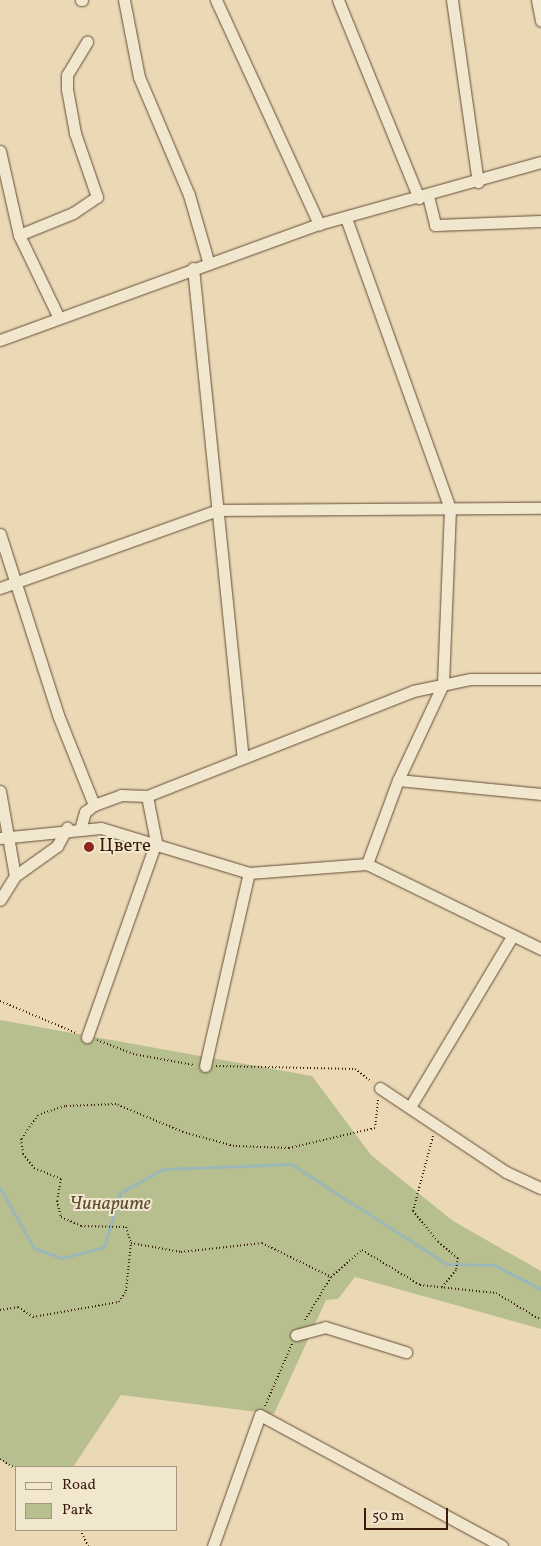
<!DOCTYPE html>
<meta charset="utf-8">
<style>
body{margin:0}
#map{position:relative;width:541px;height:1546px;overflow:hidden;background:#ead9b4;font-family:Vollkorn,serif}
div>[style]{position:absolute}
.green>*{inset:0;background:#b6bf8d}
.stream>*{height:3px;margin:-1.5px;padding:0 1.5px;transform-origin:1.5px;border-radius:1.5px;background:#9bb8b6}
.path>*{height:2px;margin-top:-1px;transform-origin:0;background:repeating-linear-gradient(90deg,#3a1c0d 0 1px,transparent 0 3.5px)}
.roads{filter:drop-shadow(0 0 1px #664b37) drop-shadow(0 0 1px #664b37)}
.minor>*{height:11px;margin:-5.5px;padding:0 5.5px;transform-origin:5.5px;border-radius:5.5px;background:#f1e6ce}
.dots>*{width:14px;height:14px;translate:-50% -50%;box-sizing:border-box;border:2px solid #f1e6ce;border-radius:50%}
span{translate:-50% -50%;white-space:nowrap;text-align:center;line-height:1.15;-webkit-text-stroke:4px #f1e6ce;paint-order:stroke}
.poi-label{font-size:19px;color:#3a1c0d}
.left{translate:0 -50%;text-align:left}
.park-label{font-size:19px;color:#5f4d33;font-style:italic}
.legend{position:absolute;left:15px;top:1466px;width:162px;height:65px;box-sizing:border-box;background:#f1e6ce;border:1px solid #a89581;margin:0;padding:6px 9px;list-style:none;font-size:15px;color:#3a1c0d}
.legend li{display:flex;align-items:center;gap:10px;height:25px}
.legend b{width:25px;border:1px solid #a89581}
.scale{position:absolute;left:364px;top:1508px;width:84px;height:22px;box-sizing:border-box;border:2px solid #3a1c0d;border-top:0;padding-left:6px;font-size:15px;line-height:18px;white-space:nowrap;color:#3a1c0d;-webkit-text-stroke:4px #f1e6ce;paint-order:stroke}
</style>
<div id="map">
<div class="green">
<div style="clip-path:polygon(0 1020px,312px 1076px,371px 1155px,453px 1221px,541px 1271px,541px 1329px,355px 1277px,338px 1299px,326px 1300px,274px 1414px,121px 1395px,73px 1467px,16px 1468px,0 1460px)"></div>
</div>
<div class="stream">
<div style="left:0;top:1188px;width:69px;rotate:60.5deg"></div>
<div style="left:34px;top:1248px;width:30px;rotate:20deg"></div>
<div style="left:62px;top:1258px;width:43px;rotate:-14.7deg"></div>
<div style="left:104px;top:1247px;width:56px;rotate:-73.5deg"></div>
<div style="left:120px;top:1193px;width:49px;rotate:-29.2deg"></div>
<div style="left:163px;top:1169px;width:128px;rotate:-2.2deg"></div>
<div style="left:291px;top:1164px;width:185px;rotate:32.7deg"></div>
<div style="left:447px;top:1264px;width:47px;rotate:1.2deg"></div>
<div style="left:494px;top:1265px;width:53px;rotate:27.1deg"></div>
</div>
<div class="path">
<div style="left:0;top:1001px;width:82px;rotate:22.8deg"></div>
<div style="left:97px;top:1040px;width:39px;rotate:21deg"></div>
<div style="left:133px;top:1054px;width:62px;rotate:10.2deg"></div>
<div style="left:216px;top:1066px;width:139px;rotate:1.2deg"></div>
<div style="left:355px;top:1069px;width:21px;rotate:37deg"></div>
<div style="left:378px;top:1100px;width:28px;rotate:96deg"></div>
<div style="left:375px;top:1128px;width:88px;rotate:166.9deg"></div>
<div style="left:289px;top:1148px;width:55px;rotate:-177.9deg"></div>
<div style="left:234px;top:1146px;width:53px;rotate:-164.6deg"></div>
<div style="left:183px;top:1132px;width:73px;rotate:-157.3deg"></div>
<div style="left:116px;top:1104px;width:51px;rotate:177.8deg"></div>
<div style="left:65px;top:1106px;width:28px;rotate:162deg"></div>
<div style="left:38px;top:1115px;width:29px;rotate:125deg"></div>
<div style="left:21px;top:1139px;width:15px;rotate:82deg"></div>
<div style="left:23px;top:1154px;width:18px;rotate:52deg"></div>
<div style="left:34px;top:1168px;width:29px;rotate:22deg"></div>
<div style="left:61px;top:1179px;width:22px;rotate:100deg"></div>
<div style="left:57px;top:1201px;width:16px;rotate:76deg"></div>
<div style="left:61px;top:1217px;width:22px;rotate:24deg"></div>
<div style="left:81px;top:1226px;width:45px;rotate:1.3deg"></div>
<div style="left:126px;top:1227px;width:17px;rotate:73deg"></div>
<div style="left:131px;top:1243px;width:51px;rotate:10.2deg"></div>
<div style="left:181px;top:1252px;width:81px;rotate:-6.3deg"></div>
<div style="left:262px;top:1243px;width:77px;rotate:26.2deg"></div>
<div style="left:331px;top:1277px;width:41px;rotate:-41.1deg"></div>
<div style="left:362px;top:1250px;width:68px;rotate:31.1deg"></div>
<div style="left:420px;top:1285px;width:76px;rotate:6deg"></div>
<div style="left:496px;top:1293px;width:52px;rotate:31deg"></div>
<div style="left:433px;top:1136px;width:78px;rotate:104.9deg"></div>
<div style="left:413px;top:1211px;width:40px;rotate:51deg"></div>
<div style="left:438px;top:1242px;width:26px;rotate:39deg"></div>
<div style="left:458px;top:1258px;width:12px;rotate:99deg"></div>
<div style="left:456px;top:1270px;width:22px;rotate:129deg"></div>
<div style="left:0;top:1310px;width:18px;rotate:-9deg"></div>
<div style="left:18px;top:1307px;width:18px;rotate:34deg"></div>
<div style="left:33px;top:1317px;width:87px;rotate:-9.9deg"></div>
<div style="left:119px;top:1302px;width:13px;rotate:-58deg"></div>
<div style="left:126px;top:1291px;width:48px;rotate:-84.1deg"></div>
<div style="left:305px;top:1320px;width:50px;rotate:-58.8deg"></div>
<div style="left:265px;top:1406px;width:68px;rotate:-66.5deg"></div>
<div style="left:0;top:1459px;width:19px;rotate:32deg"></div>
<div style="left:80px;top:1530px;width:18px;rotate:63deg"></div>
</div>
<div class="roads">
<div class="minor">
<div style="left:81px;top:0;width:1px"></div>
<div style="left:124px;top:0;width:78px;rotate:79deg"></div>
<div style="left:139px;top:77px;width:128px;rotate:67deg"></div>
<div style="left:189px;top:195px;width:69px;rotate:73.9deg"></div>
<div style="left:216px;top:0;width:247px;rotate:65.3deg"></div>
<div style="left:338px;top:0;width:214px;rotate:67.8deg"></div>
<div style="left:452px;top:0;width:184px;rotate:81.9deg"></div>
<div style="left:537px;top:0;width:21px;rotate:79deg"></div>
<div style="left:0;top:151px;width:86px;rotate:77.3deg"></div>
<div style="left:19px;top:235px;width:92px;rotate:64.3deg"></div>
<div style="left:428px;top:196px;width:30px;rotate:76deg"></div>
<div style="left:435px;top:225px;width:106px;rotate:-2.2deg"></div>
<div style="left:346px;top:218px;width:309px;rotate:70.3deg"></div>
<div style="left:450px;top:509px;width:175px;rotate:92.3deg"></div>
<div style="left:443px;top:684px;width:106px;rotate:115.1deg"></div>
<div style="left:398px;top:780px;width:90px;rotate:110.3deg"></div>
<div style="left:19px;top:235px;width:58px;rotate:-22.2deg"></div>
<div style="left:73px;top:213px;width:29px;rotate:-34deg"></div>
<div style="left:97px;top:197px;width:68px;rotate:-109deg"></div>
<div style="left:75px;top:133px;width:45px;rotate:-100.3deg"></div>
<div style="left:67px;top:89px;width:14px;rotate:-90deg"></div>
<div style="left:67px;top:75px;width:39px;rotate:-59deg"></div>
<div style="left:193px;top:268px;width:492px;rotate:84.2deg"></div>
<div style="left:0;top:340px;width:339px;rotate:-20deg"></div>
<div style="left:319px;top:224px;width:230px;rotate:-15.6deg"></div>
<div style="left:0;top:534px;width:190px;rotate:72.2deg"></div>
<div style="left:58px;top:715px;width:97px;rotate:68.2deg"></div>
<div style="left:0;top:588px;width:232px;rotate:-19.7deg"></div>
<div style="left:218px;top:510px;width:323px;rotate:-0.4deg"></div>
<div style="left:398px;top:780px;width:144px;rotate:5.6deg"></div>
<div style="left:0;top:791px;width:86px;rotate:80deg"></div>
<div style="left:15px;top:876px;width:28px;rotate:122deg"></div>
<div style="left:147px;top:796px;width:286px;rotate:-21.5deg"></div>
<div style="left:413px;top:691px;width:58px;rotate:-11.9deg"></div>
<div style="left:470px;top:679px;width:71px"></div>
<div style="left:81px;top:826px;width:15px;rotate:-74deg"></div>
<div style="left:85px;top:812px;width:11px;rotate:-38deg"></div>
<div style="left:94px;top:805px;width:29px;rotate:-20deg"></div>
<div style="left:121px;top:795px;width:26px;rotate:2deg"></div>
<div style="left:147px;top:796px;width:47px;rotate:78.9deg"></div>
<div style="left:156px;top:842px;width:207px;rotate:109.5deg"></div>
<div style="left:0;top:838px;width:101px;rotate:-5.7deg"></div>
<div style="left:101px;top:828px;width:155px;rotate:16.9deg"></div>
<div style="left:249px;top:873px;width:118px;rotate:-4.4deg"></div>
<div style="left:367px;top:864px;width:194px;rotate:26deg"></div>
<div style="left:15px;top:876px;width:52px;rotate:-35.5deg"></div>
<div style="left:57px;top:846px;width:21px;rotate:-61deg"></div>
<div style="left:205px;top:1066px;width:198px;rotate:-77.2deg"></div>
<div style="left:380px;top:1088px;width:151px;rotate:33.7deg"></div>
<div style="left:506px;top:1172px;width:38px;rotate:25deg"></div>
<div style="left:410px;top:1107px;width:200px;rotate:-59.1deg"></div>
<div style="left:296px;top:1335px;width:30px;rotate:-15deg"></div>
<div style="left:325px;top:1327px;width:85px;rotate:17.2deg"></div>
<div style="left:213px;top:1546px;width:139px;rotate:-70.3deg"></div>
<div style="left:260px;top:1415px;width:275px;rotate:28.4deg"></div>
</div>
</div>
<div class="dots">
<div style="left:89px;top:847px;background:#8f2418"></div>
</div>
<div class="poi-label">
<span class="left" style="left:99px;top:847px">Цвете</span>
</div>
<div class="park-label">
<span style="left:110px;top:1205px">Чинарите</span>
</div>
<ul class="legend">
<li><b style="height:6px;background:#f1e6ce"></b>Road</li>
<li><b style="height:14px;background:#b6bf8d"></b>Park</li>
</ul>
<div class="scale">50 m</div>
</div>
